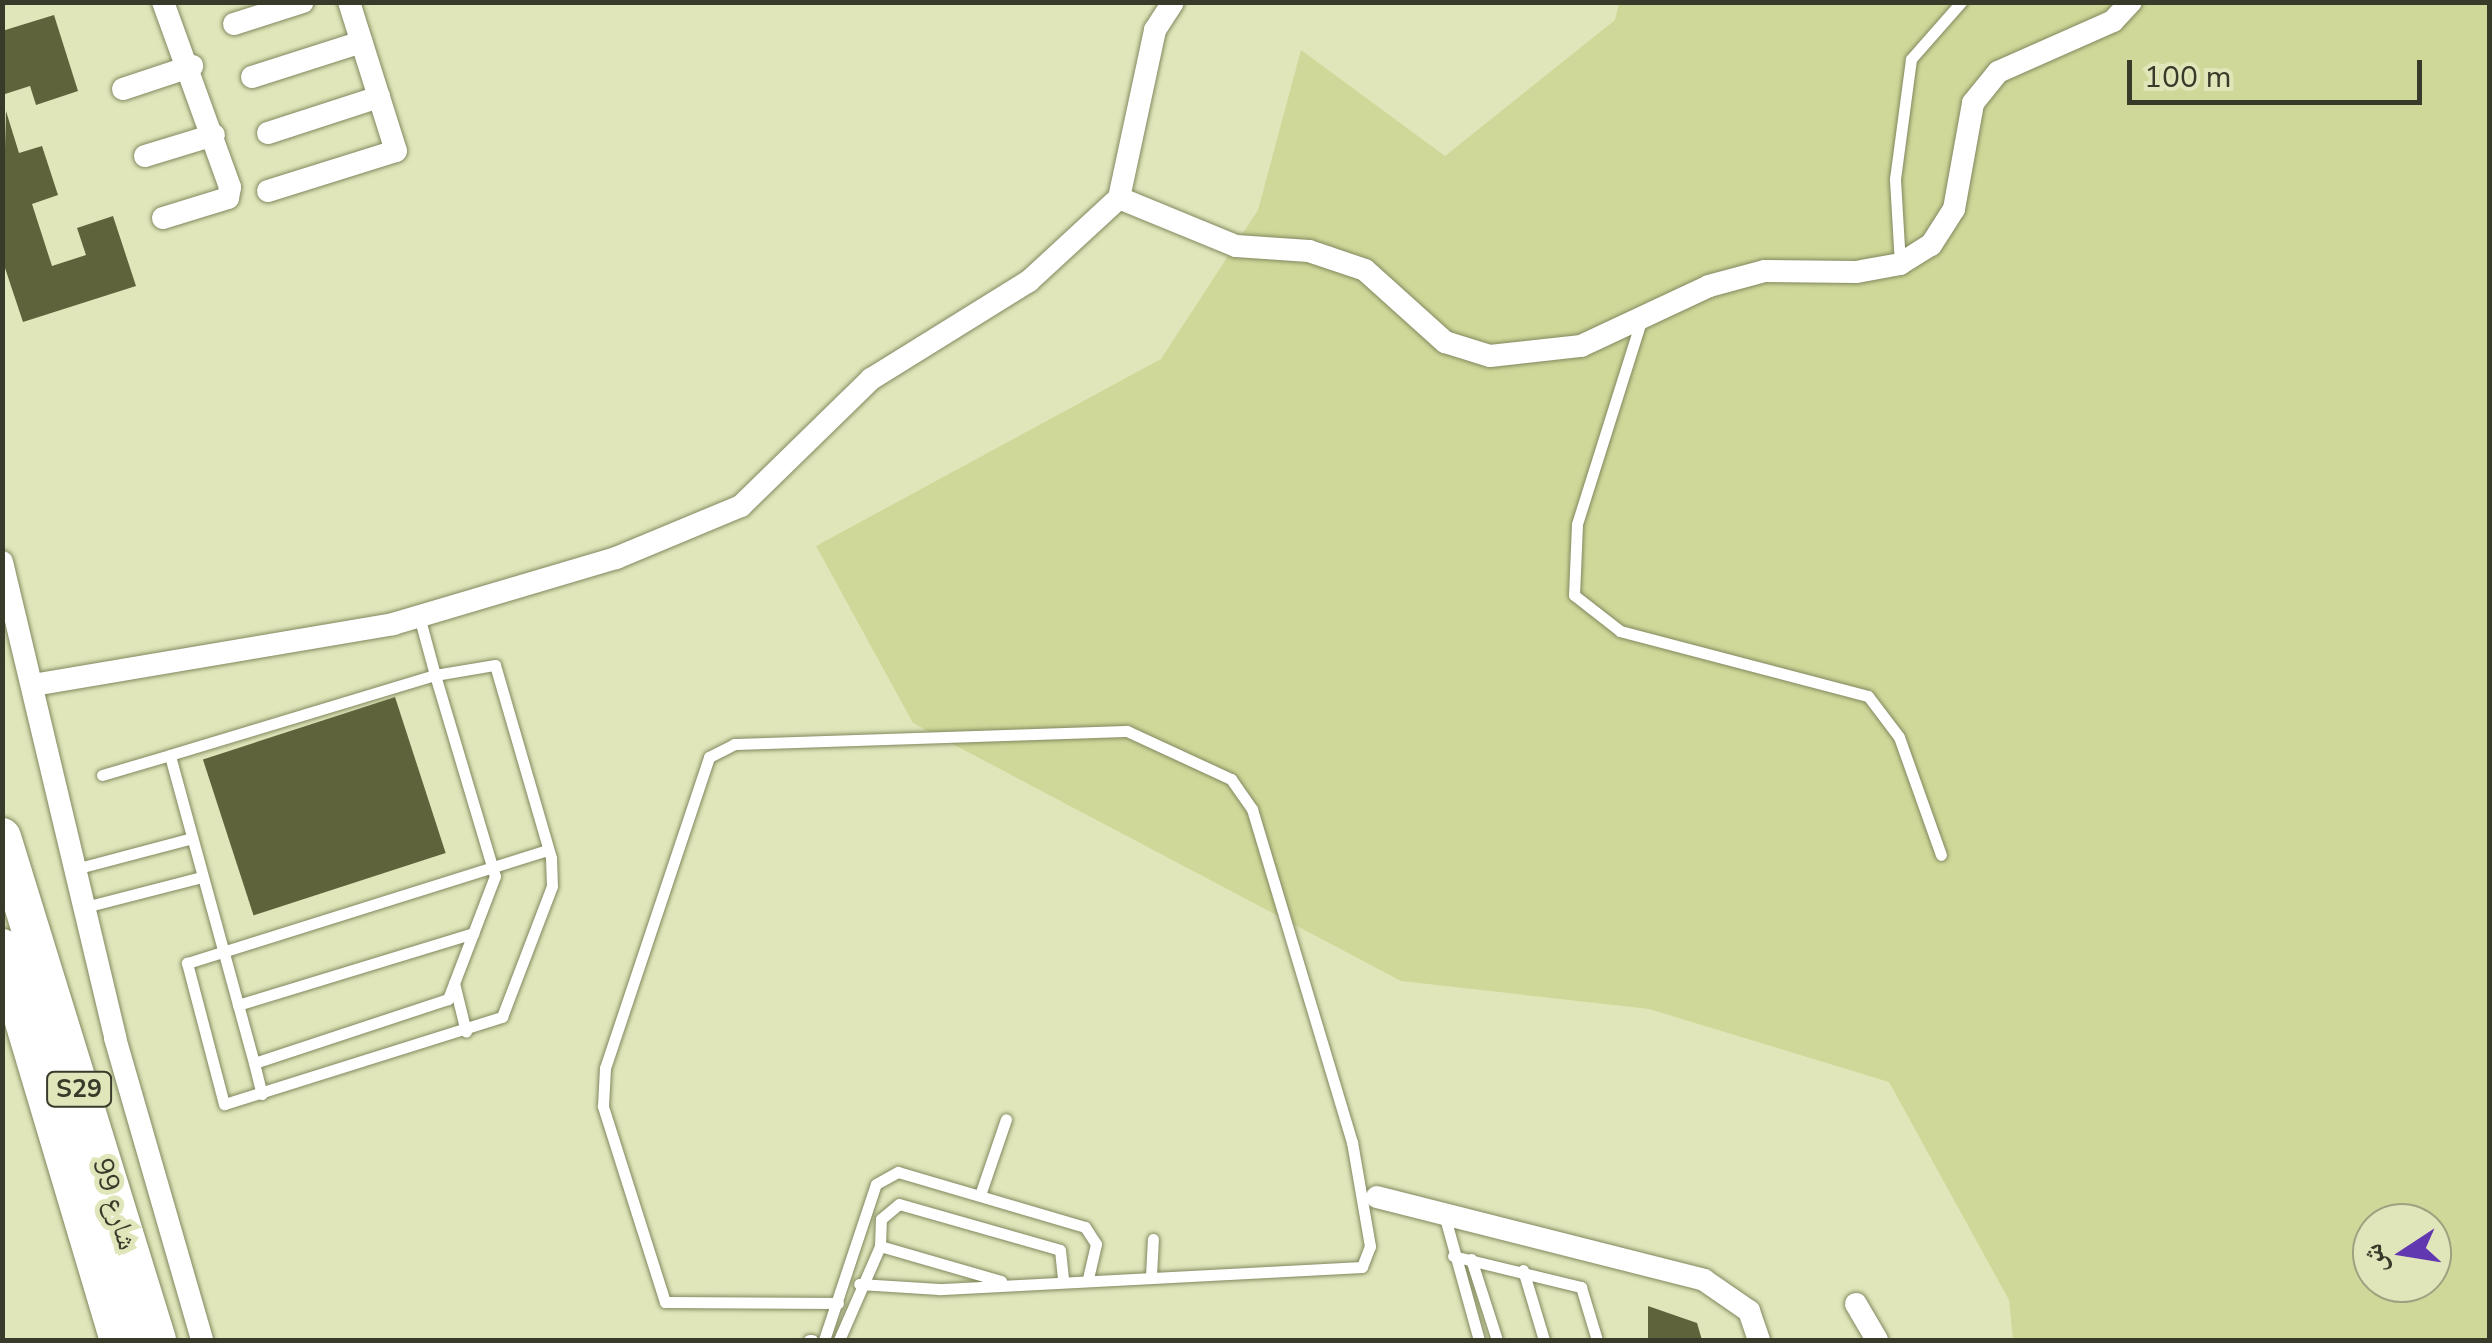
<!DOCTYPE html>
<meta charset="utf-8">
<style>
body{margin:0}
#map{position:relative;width:2492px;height:1343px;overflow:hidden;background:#e0e6ba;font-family:"Nunito Sans","Noto Naskh Arabic",sans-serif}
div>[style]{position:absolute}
.green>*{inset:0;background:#d0d899}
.building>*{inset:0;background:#5f633c;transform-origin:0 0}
.roads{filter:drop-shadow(0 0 2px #82885f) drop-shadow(0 0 2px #82885f)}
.service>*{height:11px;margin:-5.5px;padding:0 5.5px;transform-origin:5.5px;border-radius:5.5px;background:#fff}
.minor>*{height:22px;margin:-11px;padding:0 11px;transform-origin:11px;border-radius:11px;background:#fff}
.primary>*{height:38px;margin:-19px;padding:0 19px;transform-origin:19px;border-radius:19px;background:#fff}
span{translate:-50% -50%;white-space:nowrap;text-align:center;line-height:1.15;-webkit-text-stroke:10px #e0e6ba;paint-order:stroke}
.shield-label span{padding:2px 8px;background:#e0e6ba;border:2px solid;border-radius:8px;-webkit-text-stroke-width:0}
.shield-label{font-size:25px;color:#393b2a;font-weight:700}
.street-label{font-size:28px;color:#393b2a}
.frame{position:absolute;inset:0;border:5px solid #393b2a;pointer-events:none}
.north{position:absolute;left:2352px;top:1203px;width:100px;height:100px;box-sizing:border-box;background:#e0e6ba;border:2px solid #9da280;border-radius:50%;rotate:258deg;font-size:28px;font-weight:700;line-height:40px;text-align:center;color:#393b2a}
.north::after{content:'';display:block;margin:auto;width:35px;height:45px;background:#6238b0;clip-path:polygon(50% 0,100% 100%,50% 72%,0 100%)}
.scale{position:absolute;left:2127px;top:60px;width:295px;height:45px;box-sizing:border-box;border:5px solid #393b2a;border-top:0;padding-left:12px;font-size:30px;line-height:35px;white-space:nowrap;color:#393b2a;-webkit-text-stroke:8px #e0e6ba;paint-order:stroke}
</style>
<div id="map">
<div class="green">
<div style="clip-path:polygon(evenodd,1619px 3px,2489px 3px,2489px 1340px,2013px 1340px,2009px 1300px,1889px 1082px,1649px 1009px,1401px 981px,913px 723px,816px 546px,1161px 359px,1258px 210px,1301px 50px,1445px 156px,1615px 20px,1619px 3px,2372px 1223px,2432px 1223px,2432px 1283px,2372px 1283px,2372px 1223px)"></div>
</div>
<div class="building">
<div style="clip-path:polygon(54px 15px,78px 91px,36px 105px,30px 86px,2px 95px,2px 31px)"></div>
<div style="clip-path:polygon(6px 111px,19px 153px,42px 146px,58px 195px,32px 204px,52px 266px,86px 255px,77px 228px,113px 216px,136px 286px,23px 322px,2px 259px)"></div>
<div style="left:395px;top:697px;width:164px;height:202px;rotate:72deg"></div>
<div style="clip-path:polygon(1648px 1306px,1697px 1323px,1702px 1340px,1648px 1340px)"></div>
</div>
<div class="roads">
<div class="service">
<div style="left:1900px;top:264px;width:85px;rotate:-93.4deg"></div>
<div style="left:1895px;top:179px;width:121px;rotate:-82.4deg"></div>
<div style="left:1911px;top:59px;width:76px;rotate:-48.7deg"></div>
<div style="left:1641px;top:321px;width:213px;rotate:107.5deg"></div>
<div style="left:1577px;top:524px;width:71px;rotate:92.4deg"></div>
<div style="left:1574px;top:595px;width:58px;rotate:38deg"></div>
<div style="left:1620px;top:631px;width:256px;rotate:14.7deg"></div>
<div style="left:1868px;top:696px;width:51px;rotate:52.9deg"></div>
<div style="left:1899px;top:737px;width:125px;rotate:70.4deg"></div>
<div style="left:419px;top:616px;width:61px;rotate:74.8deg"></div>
<div style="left:435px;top:675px;width:61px;rotate:-9.5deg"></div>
<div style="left:495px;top:665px;width:201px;rotate:73.8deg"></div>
<div style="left:551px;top:858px;width:28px;rotate:88deg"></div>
<div style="left:552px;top:886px;width:140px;rotate:110.9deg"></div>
<div style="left:502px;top:1017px;width:291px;rotate:162.6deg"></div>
<div style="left:224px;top:1104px;width:146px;rotate:-104.7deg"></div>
<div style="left:187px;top:963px;width:378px;rotate:-17.4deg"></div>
<div style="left:435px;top:675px;width:210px;rotate:73.4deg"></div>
<div style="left:495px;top:876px;width:132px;rotate:110.9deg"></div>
<div style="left:448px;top:999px;width:204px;rotate:161.7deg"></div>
<div style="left:254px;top:1063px;width:319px;rotate:-105.3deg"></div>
<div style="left:170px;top:755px;width:277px;rotate:-16.8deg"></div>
<div style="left:102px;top:775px;width:71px;rotate:-16.4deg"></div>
<div style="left:75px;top:869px;width:121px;rotate:-14.8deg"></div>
<div style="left:85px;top:907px;width:121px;rotate:-14.4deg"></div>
<div style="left:454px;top:983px;width:50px;rotate:76.2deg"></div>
<div style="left:238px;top:1005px;width:246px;rotate:-17deg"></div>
<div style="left:254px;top:1063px;width:32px;rotate:76deg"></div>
<div style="left:980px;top:1195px;width:80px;rotate:-71.1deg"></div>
<div style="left:1444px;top:1214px;width:131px;rotate:74.5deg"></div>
<div style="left:880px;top:1246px;width:126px;rotate:16.1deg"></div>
<div style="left:1453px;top:1256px;width:132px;rotate:13.6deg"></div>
<div style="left:1581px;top:1287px;width:55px;rotate:73.2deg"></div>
<div style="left:1471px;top:1259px;width:85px;rotate:72.2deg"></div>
<div style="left:1523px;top:1270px;width:73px;rotate:73.3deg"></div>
<div style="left:1151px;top:1276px;width:37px;rotate:-87deg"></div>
<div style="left:838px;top:1303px;width:173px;rotate:-179.7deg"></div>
<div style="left:665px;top:1302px;width:206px;rotate:-107.6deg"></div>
<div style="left:603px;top:1106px;width:38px;rotate:-87deg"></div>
<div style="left:605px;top:1068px;width:328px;rotate:-71.5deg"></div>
<div style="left:709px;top:757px;width:28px;rotate:-27deg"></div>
<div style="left:734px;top:744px;width:393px;rotate:-1.9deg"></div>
<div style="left:1127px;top:731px;width:115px;rotate:24.8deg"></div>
<div style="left:1231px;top:779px;width:37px;rotate:55deg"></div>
<div style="left:1252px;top:809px;width:348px;rotate:73.3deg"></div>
<div style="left:1352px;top:1142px;width:106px;rotate:80.2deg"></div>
<div style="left:1370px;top:1246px;width:22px;rotate:111deg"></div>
<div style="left:1362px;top:1267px;width:424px;rotate:177deg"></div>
<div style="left:939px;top:1289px;width:80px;rotate:-176.4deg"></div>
<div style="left:809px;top:1340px;width:3px"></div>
<div style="left:824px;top:1340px;width:164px;rotate:-71.6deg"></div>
<div style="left:876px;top:1184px;width:25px;rotate:-29deg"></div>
<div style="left:898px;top:1172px;width:195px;rotate:16.4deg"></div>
<div style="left:1085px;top:1227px;width:20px;rotate:57deg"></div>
<div style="left:1096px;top:1244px;width:36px;rotate:103deg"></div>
<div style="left:839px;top:1340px;width:103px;rotate:-66.4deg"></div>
<div style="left:880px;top:1246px;width:27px;rotate:-88deg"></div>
<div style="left:881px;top:1219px;width:23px;rotate:-40deg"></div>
<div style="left:899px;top:1204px;width:167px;rotate:15.9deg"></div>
<div style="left:1060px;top:1250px;width:30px;rotate:84deg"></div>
</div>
<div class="minor">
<div style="left:163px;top:2px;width:197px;rotate:70.1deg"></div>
<div style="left:230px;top:187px;width:11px;rotate:100deg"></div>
<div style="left:228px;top:198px;width:68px;rotate:162.9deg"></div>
<div style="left:234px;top:24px;width:72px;rotate:-17.7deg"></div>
<div style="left:252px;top:77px;width:115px;rotate:-17.7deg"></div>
<div style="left:123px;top:89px;width:73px;rotate:-18.4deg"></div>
<div style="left:268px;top:133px;width:117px;rotate:-18deg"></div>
<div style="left:145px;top:156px;width:72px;rotate:-16.9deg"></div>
<div style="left:268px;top:191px;width:134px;rotate:-17.4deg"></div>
<div style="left:396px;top:151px;width:156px;rotate:-107.5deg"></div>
<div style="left:1119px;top:198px;width:126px;rotate:22.3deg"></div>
<div style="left:1236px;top:246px;width:73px;rotate:3.9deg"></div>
<div style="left:1309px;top:251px;width:59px;rotate:18.7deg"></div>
<div style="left:1365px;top:270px;width:108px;rotate:42deg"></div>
<div style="left:1445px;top:342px;width:47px;rotate:17.3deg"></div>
<div style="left:1490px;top:356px;width:92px;rotate:-6.3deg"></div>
<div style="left:1581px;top:346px;width:141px;rotate:-25.1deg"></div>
<div style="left:1709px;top:286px;width:58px;rotate:-15deg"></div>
<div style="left:1765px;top:271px;width:91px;rotate:0.6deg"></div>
<div style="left:1856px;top:272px;width:45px;rotate:-10.3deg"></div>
<div style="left:1900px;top:264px;width:36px;rotate:-32deg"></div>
<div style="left:1931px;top:245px;width:43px;rotate:-57.4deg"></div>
<div style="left:1954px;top:209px;width:108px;rotate:-79.8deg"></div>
<div style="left:1973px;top:103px;width:40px;rotate:-51deg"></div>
<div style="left:1998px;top:72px;width:126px;rotate:-23.9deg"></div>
<div style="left:2113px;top:21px;width:26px;rotate:-47deg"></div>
<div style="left:2px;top:562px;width:489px;rotate:76.6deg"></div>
<div style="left:115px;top:1038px;width:314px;rotate:73.9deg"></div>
<div style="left:33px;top:685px;width:365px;rotate:-9.6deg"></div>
<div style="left:393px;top:624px;width:233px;rotate:-16.5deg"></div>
<div style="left:616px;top:558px;width:135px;rotate:-22.6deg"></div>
<div style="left:741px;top:506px;width:182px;rotate:-44.3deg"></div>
<div style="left:871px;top:379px;width:186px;rotate:-31.8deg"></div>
<div style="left:1029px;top:281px;width:122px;rotate:-42.7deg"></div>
<div style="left:1119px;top:198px;width:172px;rotate:-77.9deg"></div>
<div style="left:1155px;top:30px;width:33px;rotate:-57deg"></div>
<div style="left:1377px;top:1197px;width:337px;rotate:14.2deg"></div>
<div style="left:1704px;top:1280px;width:55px;rotate:34.6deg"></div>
<div style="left:1749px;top:1311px;width:31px;rotate:71deg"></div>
<div style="left:1856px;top:1304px;width:42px;rotate:59.7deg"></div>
</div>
<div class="primary">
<div style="left:2px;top:837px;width:526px;rotate:72.87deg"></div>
<div style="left:2px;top:948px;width:409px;rotate:73.4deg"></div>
</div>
</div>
<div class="shield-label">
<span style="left:79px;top:1089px">S29</span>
</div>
<div class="street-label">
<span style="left:115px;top:1204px;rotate:73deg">99 شارع</span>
</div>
<div class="frame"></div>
<div class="north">ش</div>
<div class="scale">100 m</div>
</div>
